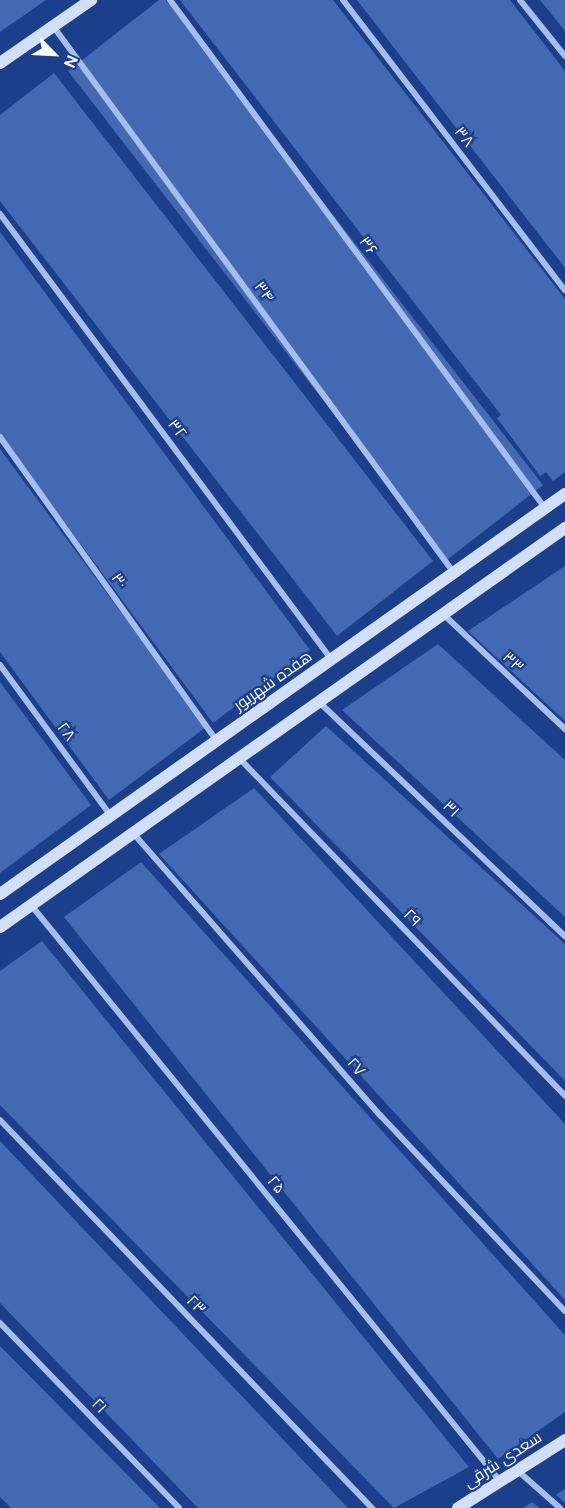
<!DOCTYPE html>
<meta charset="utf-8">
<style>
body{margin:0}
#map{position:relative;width:565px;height:1508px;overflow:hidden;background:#1b3f8b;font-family:"DM Sans",Cairo,sans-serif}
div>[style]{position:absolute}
.building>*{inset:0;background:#4369b3}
.street>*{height:6px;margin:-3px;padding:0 3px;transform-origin:3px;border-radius:3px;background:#a5beed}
.secondary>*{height:12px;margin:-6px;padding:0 6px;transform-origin:6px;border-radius:6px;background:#d2dff9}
span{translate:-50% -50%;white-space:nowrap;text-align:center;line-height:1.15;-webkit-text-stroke:4.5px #1b3f8b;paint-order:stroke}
.street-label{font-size:16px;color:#fff}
.north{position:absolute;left:24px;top:24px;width:60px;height:60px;-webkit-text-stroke:4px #1b3f8b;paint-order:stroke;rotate:114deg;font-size:16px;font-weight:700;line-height:24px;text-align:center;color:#fff}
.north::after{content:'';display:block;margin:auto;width:21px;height:27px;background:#fff;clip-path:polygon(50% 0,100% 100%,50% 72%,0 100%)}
</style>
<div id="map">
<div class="building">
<div style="clip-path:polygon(0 0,46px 0,0 32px)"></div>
<div style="clip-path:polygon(159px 0,166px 0,543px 485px,447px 560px,68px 71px)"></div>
<div style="clip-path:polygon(180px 0,333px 0,565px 299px,565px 472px,553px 481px,546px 472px,540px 476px,497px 418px,501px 415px)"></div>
<div style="clip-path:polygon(357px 0,510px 0,565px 71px,565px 268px)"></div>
<div style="clip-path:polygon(540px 0,565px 0,565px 31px)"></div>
<div style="clip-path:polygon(54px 73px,433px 561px,337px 636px,0 201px,0 115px)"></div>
<div style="clip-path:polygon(0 232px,310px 650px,213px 723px,0 435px)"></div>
<div style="clip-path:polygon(0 449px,206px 727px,109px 800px,0 652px)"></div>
<div style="clip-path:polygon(565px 566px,565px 721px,468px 631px)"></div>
<div style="clip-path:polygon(438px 644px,565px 760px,565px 917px,342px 710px)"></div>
<div style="clip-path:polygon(0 682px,91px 805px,0 873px)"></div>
<div style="clip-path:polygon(326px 726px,565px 944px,565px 1081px,270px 777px)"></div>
<div style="clip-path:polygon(254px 788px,565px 1124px,565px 1300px,159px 854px)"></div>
<div style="clip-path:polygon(141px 862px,565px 1335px,565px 1412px,498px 1459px,64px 917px)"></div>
<div style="clip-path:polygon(42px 941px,469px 1467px,394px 1508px,0 1105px,0 971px)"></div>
<div style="clip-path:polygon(0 1141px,348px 1508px,198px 1508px,0 1303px)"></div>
<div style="clip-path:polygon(0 1346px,160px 1508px,11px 1508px,0 1497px)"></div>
<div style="clip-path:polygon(565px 1489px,565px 1503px,556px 1495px)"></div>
<div style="clip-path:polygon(532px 1502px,540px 1508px,523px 1508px)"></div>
</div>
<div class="street">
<div style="left:170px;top:0;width:631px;rotate:53.57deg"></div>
<div style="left:343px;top:0;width:365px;rotate:52.6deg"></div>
<div style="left:520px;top:0;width:72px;rotate:51.2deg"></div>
<div style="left:53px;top:26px;width:678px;rotate:53.76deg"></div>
<div style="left:0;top:214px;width:555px;rotate:53.36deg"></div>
<div style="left:0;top:437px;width:374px;rotate:54.5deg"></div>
<div style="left:443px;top:614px;width:168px;rotate:43.3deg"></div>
<div style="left:0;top:665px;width:187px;rotate:53.7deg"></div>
<div style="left:319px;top:702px;width:340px;rotate:43.6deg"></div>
<div style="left:239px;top:758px;width:470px;rotate:46deg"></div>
<div style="left:133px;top:833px;width:376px;rotate:48.8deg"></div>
<div style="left:381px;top:1116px;width:268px;rotate:46.7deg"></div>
<div style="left:31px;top:905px;width:743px;rotate:50.85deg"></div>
<div style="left:0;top:1120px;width:538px;rotate:46.21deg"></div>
<div style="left:0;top:1323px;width:257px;rotate:45.9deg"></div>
<div style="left:518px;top:1471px;width:56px;rotate:41.4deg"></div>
</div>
<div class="secondary">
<div style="left:0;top:63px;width:111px;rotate:-34.7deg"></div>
<div style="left:0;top:894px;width:692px;rotate:-35.3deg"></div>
<div style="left:0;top:927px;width:692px;rotate:-35.23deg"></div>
<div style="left:458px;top:1508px;width:127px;rotate:-32.4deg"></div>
</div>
<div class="street-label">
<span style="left:464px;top:137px;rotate:52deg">۳۸</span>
<span style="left:368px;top:246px;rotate:54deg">۳۶</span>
<span style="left:264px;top:292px;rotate:54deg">۳۴</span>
<span style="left:177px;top:429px;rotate:53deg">۳۲</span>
<span style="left:119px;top:581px;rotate:55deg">۳۰</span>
<span style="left:513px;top:662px;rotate:43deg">۳۳</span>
<span style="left:273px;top:681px;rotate:-35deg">هفده شهریور</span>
<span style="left:66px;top:732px;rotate:54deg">۲۸</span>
<span style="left:451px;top:809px;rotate:44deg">۳۱</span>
<span style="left:412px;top:918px;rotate:46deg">۲۹</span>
<span style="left:356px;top:1067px;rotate:49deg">۲۷</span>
<span style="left:276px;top:1185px;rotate:51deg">۲۵</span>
<span style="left:196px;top:1305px;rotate:46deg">۲۳</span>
<span style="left:99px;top:1406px;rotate:46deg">۲۱</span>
<span style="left:503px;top:1460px;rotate:-33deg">سعدی شرقی</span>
</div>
<div class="north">N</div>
</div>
